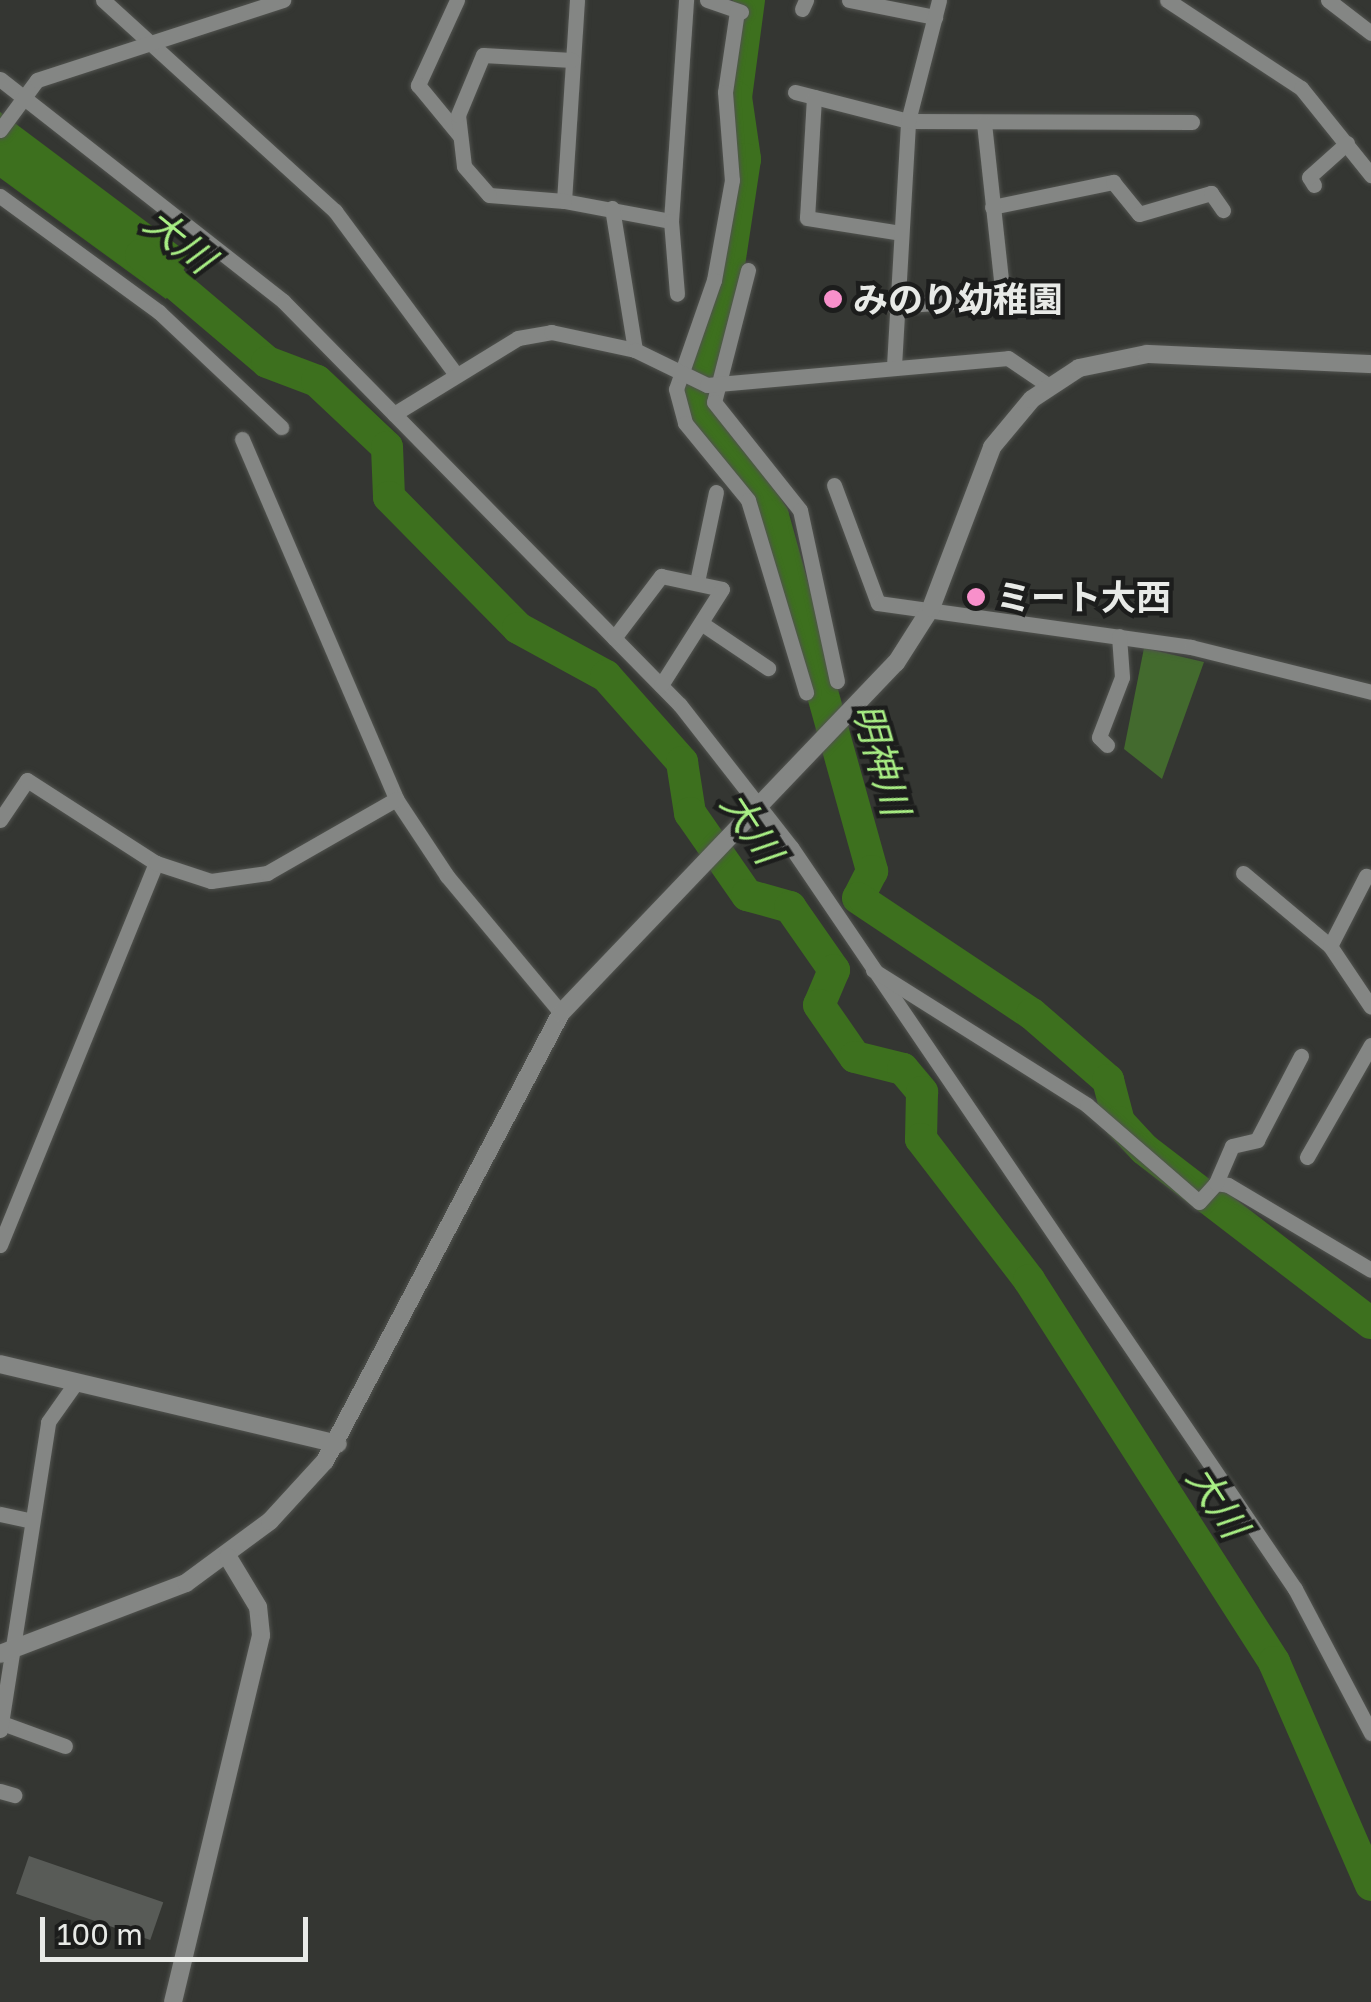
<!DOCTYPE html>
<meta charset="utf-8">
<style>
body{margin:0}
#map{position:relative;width:1371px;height:2002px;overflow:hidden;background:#343632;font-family:"Golos Text","Noto Sans JP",sans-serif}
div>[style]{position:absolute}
.green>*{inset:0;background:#436a2e}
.water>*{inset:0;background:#3d701e}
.river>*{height:32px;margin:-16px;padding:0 16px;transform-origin:16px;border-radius:16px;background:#3d701e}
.building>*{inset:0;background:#585b57;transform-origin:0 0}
.roads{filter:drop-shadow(0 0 2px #51534f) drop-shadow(0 0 2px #51534f)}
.minor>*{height:15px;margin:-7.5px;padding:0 7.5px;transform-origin:7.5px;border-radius:7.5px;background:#848684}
.tertiary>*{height:18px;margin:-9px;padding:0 9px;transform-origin:9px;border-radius:9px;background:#848684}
.dots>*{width:28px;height:28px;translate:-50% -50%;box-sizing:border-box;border:5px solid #1c1d1c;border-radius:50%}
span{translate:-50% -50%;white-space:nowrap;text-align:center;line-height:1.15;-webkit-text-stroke:9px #1c1d1c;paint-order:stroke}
.poi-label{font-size:35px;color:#e8eae7;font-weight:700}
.left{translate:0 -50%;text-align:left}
.water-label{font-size:38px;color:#a8ee84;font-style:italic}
.scale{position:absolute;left:40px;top:1917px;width:268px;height:45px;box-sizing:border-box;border:5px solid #e8eae7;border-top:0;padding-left:12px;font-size:30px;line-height:35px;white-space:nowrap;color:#e8eae7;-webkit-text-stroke:8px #1c1d1c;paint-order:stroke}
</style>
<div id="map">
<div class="green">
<div style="clip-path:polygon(1144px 648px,1204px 662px,1162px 779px,1124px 749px)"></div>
</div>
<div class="water">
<div style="clip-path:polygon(0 112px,192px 256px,166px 299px,0 178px)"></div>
</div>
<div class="river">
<div style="left:749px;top:0;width:98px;rotate:97.6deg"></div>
<div style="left:736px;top:97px;width:63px;rotate:81.7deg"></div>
<div style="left:745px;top:159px;width:120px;rotate:98.6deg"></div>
<div style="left:727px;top:278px;width:121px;rotate:105.3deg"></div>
<div style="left:695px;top:395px;width:144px;rotate:57.2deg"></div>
<div style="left:773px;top:516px;width:369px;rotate:74.4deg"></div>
<div style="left:872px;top:871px;width:30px;rotate:117deg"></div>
<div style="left:858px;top:898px;width:209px;rotate:33.7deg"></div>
<div style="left:1032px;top:1014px;width:101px;rotate:41deg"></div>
<div style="left:1108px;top:1080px;width:43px;rotate:75.3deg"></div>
<div style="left:1119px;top:1122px;width:37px;rotate:47deg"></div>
<div style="left:1144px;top:1149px;width:286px;rotate:37.5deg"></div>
<div style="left:141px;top:255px;width:165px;rotate:40.3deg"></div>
<div style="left:267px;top:362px;width:53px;rotate:20.8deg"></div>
<div style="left:317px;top:381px;width:96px;rotate:43.3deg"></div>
<div style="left:387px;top:447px;width:50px;rotate:87.7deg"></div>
<div style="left:389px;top:497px;width:184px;rotate:45.4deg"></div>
<div style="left:518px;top:628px;width:100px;rotate:28.6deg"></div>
<div style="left:606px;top:676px;width:115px;rotate:48.5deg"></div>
<div style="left:682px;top:762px;width:52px;rotate:81.1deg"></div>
<div style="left:690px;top:813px;width:100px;rotate:55.2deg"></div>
<div style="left:747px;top:895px;width:45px;rotate:15.6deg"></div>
<div style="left:790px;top:907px;width:77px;rotate:55.1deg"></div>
<div style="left:834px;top:970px;width:38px;rotate:113deg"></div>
<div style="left:819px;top:1005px;width:63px;rotate:55.3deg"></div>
<div style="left:855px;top:1057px;width:49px;rotate:14deg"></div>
<div style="left:903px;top:1069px;width:30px;rotate:50deg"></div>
<div style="left:922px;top:1092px;width:47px;rotate:91.2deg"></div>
<div style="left:921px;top:1139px;width:178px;rotate:52.5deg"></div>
<div style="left:1029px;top:1280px;width:454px;rotate:57.3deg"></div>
<div style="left:1274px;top:1662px;width:243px;rotate:66.5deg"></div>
</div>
<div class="building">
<div style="left:29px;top:1856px;width:142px;height:40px;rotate:19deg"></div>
</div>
<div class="roads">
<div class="minor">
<div style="left:103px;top:0;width:314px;rotate:42.3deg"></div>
<div style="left:335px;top:211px;width:200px;rotate:53.5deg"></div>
<div style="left:457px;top:0;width:94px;rotate:114.6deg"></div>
<div style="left:418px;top:85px;width:66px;rotate:50.5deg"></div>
<div style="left:577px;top:0;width:201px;rotate:93.7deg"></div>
<div style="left:564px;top:201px;width:109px;rotate:10.6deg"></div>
<div style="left:671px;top:221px;width:222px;rotate:-86.1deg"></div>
<div style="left:707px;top:0;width:36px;rotate:19deg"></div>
<div style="left:849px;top:0;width:88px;rotate:11.2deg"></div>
<div style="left:1167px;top:0;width:160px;rotate:33.3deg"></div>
<div style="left:1301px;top:88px;width:112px;rotate:51.2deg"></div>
<div style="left:1328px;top:0;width:54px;rotate:37.5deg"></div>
<div style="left:802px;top:9px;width:10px;rotate:-66deg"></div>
<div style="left:737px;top:11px;width:82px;rotate:98.4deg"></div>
<div style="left:725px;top:92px;width:88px;rotate:85.5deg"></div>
<div style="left:732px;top:180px;width:102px;rotate:100.2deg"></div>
<div style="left:714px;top:280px;width:115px;rotate:109.2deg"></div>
<div style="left:676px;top:389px;width:35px;rotate:75deg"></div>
<div style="left:685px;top:423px;width:99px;rotate:50.7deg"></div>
<div style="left:748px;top:500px;width:201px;rotate:73.2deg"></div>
<div style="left:0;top:79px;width:360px;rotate:38.1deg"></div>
<div style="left:283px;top:301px;width:566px;rotate:45.5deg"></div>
<div style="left:680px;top:705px;width:180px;rotate:52deg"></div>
<div style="left:791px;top:847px;width:897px;rotate:55.81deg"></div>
<div style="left:1295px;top:1589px;width:163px;rotate:62.2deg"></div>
<div style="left:795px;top:92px;width:117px;rotate:14.4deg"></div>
<div style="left:908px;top:121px;width:284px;rotate:0.2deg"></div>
<div style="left:814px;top:97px;width:121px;rotate:93.3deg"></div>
<div style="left:807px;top:218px;width:95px;rotate:9.1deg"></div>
<div style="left:0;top:130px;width:62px;rotate:-53.5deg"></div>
<div style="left:37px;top:80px;width:259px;rotate:-18deg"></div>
<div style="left:1314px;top:185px;width:9px;rotate:-122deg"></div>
<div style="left:1309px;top:177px;width:51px;rotate:-41.8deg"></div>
<div style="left:0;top:196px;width:197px;rotate:36.1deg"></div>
<div style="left:159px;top:312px;width:168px;rotate:43.3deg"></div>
<div style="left:564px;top:201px;width:75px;rotate:-175.4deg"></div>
<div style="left:489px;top:195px;width:38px;rotate:-131deg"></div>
<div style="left:464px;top:166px;width:51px;rotate:-96.7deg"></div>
<div style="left:458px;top:115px;width:65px;rotate:-67.4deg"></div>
<div style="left:483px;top:55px;width:89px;rotate:3.2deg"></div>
<div style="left:992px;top:207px;width:124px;rotate:-11.7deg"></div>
<div style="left:1113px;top:182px;width:41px;rotate:50.9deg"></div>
<div style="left:1139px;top:214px;width:75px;rotate:-16.3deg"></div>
<div style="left:1211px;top:193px;width:21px;rotate:55deg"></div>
<div style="left:612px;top:208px;width:144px;rotate:80.8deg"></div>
<div style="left:671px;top:221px;width:73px;rotate:85.3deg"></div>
<div style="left:748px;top:270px;width:136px;rotate:104.4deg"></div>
<div style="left:714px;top:402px;width:138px;rotate:51.5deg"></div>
<div style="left:800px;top:510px;width:175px;rotate:77.8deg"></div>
<div style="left:894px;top:306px;width:109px;rotate:-4.2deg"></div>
<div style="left:1003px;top:298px;width:176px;rotate:-96.2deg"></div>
<div style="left:894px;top:366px;width:245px;rotate:-86.7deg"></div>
<div style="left:908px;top:121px;width:125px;rotate:-75.6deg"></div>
<div style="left:394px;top:414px;width:145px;rotate:-31.5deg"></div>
<div style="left:518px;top:338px;width:34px;rotate:-10deg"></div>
<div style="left:551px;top:332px;width:86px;rotate:12.1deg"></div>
<div style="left:635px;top:350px;width:80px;rotate:25.9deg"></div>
<div style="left:707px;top:385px;width:302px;rotate:-5.1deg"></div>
<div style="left:1008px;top:358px;width:50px;rotate:34.3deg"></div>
<div style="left:242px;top:439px;width:392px;rotate:66.8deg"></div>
<div style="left:396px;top:799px;width:92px;rotate:56.5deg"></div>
<div style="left:447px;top:876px;width:178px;rotate:50.2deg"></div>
<div style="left:834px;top:485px;width:126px;rotate:69.6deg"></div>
<div style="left:878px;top:603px;width:316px;rotate:8deg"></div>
<div style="left:1191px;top:647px;width:186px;rotate:14deg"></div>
<div style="left:697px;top:582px;width:92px;rotate:-78.1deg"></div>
<div style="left:701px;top:623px;width:81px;rotate:33.9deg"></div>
<div style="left:614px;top:638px;width:78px;rotate:-52.8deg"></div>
<div style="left:661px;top:576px;width:62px;rotate:12deg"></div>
<div style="left:722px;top:589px;width:114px;rotate:122.4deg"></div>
<div style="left:1107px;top:745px;width:11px;rotate:-135deg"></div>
<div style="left:1099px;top:737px;width:64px;rotate:-69deg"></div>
<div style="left:1122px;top:677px;width:41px;rotate:-94.2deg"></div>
<div style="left:0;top:820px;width:48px;rotate:-56deg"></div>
<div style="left:27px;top:780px;width:153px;rotate:32.8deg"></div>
<div style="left:1243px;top:873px;width:114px;rotate:40deg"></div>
<div style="left:1330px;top:946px;width:73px;rotate:56.1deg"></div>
<div style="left:1330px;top:946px;width:79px;rotate:-62.8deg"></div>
<div style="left:873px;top:970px;width:253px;rotate:32.2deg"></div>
<div style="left:1087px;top:1105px;width:148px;rotate:40.9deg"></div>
<div style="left:1199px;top:1202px;width:25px;rotate:-48deg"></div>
<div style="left:1216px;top:1183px;width:12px;rotate:9deg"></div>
<div style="left:1228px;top:1185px;width:166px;rotate:30.7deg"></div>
<div style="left:1307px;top:1157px;width:129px;rotate:-60.3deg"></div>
<div style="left:1216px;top:1183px;width:40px;rotate:-66.6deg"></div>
<div style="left:1232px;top:1146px;width:26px;rotate:-13deg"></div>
<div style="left:1257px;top:1140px;width:95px;rotate:-62.4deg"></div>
<div style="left:0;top:1245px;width:413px;rotate:-67.8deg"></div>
<div style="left:156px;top:863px;width:58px;rotate:18.1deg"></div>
<div style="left:211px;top:881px;width:57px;rotate:-8.1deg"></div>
<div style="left:267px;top:873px;width:149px;rotate:-29.8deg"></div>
<div style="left:0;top:1514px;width:30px;rotate:12deg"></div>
<div style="left:2px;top:1723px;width:67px;rotate:20.1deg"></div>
<div style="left:0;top:1730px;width:312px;rotate:-81.1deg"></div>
<div style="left:48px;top:1422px;width:50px;rotate:-54.7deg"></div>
<div style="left:0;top:1791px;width:15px;rotate:16deg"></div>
</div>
<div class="tertiary">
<div style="left:0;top:1364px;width:347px;rotate:13.3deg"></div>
<div style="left:0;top:1654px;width:199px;rotate:-20.9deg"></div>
<div style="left:186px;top:1583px;width:104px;rotate:-36.4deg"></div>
<div style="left:270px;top:1521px;width:81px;rotate:-47.5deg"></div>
<div style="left:325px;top:1461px;width:506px;rotate:-62.22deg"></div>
<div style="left:561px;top:1013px;width:484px;rotate:-46.3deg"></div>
<div style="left:896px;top:663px;width:65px;rotate:-57.5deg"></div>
<div style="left:931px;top:608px;width:172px;rotate:-69.2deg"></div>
<div style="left:992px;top:447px;width:62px;rotate:-50.2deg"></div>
<div style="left:1032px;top:399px;width:56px;rotate:-33.4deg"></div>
<div style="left:1079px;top:368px;width:69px;rotate:-11.6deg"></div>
<div style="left:1147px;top:354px;width:224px;rotate:2.6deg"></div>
<div style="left:173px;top:2002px;width:377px;rotate:-76.5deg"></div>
<div style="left:261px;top:1635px;width:28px;rotate:-96deg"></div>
<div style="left:258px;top:1607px;width:58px;rotate:-121deg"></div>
</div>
</div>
<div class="dots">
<div style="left:833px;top:299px;background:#f890cb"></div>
<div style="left:976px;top:597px;background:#f890cb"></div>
</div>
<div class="poi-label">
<span class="left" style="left:853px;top:299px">みのり幼稚園</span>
<span class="left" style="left:996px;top:597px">ミート大西</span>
</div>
<div class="water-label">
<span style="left:180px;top:240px;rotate:39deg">大川</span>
<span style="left:882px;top:759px;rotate:74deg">明神川</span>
<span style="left:752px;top:827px;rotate:57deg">大川</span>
<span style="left:1218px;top:1501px;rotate:57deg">大川</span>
</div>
<div class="scale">100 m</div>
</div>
